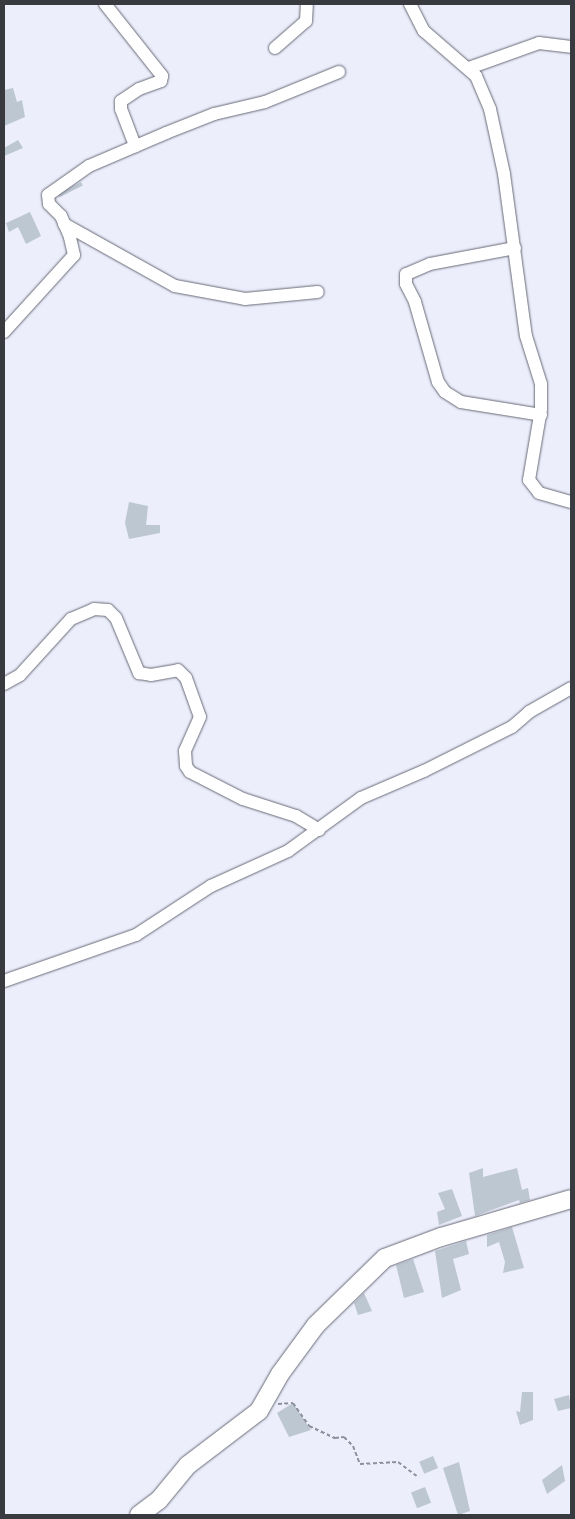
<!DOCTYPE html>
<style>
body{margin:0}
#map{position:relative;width:575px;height:1519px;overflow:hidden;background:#eceefc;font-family:"Noto Sans",sans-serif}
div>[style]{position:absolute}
.building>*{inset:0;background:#bdc7d2;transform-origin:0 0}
.path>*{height:2px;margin-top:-1px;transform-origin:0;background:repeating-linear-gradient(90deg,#8d8f99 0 4px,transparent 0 6.5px)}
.roads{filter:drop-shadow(0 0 1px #676975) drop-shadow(0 0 1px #676975)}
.street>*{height:12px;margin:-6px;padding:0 6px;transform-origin:6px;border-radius:6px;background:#fff}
.secondary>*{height:18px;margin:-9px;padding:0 9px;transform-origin:9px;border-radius:9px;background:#fff}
span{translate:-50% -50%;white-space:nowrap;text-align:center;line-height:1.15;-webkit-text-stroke:5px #eceefc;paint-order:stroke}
.frame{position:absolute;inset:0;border:5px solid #393a40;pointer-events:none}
</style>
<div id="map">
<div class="building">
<div style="clip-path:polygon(13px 88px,17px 102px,22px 100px,25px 117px,4px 126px,4px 90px)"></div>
<div style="clip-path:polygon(18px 140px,23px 148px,4px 156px,4px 148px)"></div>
<div style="left:81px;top:182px;width:4px;height:26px;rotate:63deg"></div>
<div style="clip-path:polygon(30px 212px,41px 236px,26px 244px,18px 227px,9px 232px,6px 223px)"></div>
<div style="clip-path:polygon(129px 502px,148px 506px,146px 525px,160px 525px,160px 533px,129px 539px,125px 523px)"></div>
<div style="clip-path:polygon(483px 1168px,483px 1177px,517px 1168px,522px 1190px,528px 1188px,530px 1200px,520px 1203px,519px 1200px,475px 1216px,469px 1173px)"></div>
<div style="clip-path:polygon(452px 1189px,462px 1216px,439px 1225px,437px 1212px,445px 1209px,438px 1193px)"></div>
<div style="clip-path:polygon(512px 1227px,524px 1268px,503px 1273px,505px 1262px,499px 1242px,487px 1247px,487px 1235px)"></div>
<div style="clip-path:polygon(466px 1241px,469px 1254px,453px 1259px,461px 1290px,442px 1298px,435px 1251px)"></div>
<div style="clip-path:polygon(413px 1259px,424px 1292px,404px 1298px,396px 1265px)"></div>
<div style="clip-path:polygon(364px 1293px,372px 1311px,358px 1315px,354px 1303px)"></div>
<div style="clip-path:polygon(522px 1392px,533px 1392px,533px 1420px,520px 1425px,516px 1411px,520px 1412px)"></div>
<div style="clip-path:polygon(569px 1395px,571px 1408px,558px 1411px,554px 1399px)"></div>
<div style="clip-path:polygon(293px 1403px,311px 1430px,289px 1437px,277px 1413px)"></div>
<div style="left:433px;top:1456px;width:13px;height:15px;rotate:67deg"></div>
<div style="clip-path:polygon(459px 1462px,470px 1511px,458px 1515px,443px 1468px)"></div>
<div style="clip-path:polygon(562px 1465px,565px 1481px,547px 1494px,542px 1480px)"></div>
<div style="left:425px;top:1487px;width:17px;height:15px;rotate:69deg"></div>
</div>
<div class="path">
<div style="left:278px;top:1404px;width:15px;rotate:-4deg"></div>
<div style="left:293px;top:1403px;width:28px;rotate:55deg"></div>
<div style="left:309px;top:1426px;width:29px;rotate:25deg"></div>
<div style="left:335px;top:1438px;width:9px;rotate:-6deg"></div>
<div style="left:344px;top:1437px;width:13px;rotate:45deg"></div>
<div style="left:353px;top:1446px;width:19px;rotate:69deg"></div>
<div style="left:360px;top:1464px;width:38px;rotate:-3deg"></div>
<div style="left:398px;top:1462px;width:25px;rotate:37deg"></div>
</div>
<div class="roads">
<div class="street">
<div style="left:105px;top:4px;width:92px;rotate:51.6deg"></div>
<div style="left:162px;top:76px;width:5px;rotate:101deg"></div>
<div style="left:161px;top:81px;width:23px;rotate:160deg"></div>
<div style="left:139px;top:89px;width:22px;rotate:146deg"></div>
<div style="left:121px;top:101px;width:8px;rotate:90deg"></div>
<div style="left:121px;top:109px;width:40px;rotate:69deg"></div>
<div style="left:410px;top:4px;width:30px;rotate:63deg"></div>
<div style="left:424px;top:31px;width:69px;rotate:40.9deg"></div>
<div style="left:476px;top:76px;width:36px;rotate:67deg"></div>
<div style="left:490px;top:109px;width:66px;rotate:77.8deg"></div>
<div style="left:504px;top:174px;width:163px;rotate:82.3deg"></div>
<div style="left:526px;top:336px;width:50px;rotate:72.6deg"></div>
<div style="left:541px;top:384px;width:25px;rotate:90deg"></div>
<div style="left:541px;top:409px;width:72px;rotate:99.6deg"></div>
<div style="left:529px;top:480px;width:16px;rotate:52deg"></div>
<div style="left:539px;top:493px;width:33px;rotate:16deg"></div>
<div style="left:275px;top:48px;width:41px;rotate:-41.1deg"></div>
<div style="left:306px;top:21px;width:17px;rotate:-87deg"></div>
<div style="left:469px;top:68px;width:74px;rotate:-19.7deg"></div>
<div style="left:539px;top:43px;width:32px;rotate:7deg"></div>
<div style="left:64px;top:224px;width:127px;rotate:29.2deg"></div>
<div style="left:175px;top:286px;width:71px;rotate:10.5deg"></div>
<div style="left:245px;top:299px;width:73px;rotate:-5.5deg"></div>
<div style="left:515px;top:248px;width:86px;rotate:169.3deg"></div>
<div style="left:430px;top:264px;width:26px;rotate:157deg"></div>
<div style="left:406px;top:274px;width:10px;rotate:90deg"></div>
<div style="left:406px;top:284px;width:20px;rotate:63deg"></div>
<div style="left:415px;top:302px;width:83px;rotate:74deg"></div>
<div style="left:438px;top:382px;width:12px;rotate:55deg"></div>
<div style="left:445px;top:392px;width:19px;rotate:32deg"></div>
<div style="left:461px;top:402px;width:81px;rotate:9.2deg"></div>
<div style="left:4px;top:332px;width:104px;rotate:-47.7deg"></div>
<div style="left:74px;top:255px;width:18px;rotate:-103deg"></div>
<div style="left:70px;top:237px;width:23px;rotate:-113deg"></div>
<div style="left:61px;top:216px;width:17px;rotate:-135deg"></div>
<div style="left:49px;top:204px;width:9px;rotate:-96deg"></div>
<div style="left:48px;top:195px;width:50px;rotate:-35.3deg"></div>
<div style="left:89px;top:166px;width:84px;rotate:-23.2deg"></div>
<div style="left:166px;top:133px;width:52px;rotate:-21.6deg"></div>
<div style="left:214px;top:114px;width:52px;rotate:-13.2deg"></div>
<div style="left:265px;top:102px;width:80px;rotate:-22.1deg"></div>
<div style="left:4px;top:684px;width:18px;rotate:-29deg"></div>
<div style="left:20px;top:675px;width:76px;rotate:-47.7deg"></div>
<div style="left:71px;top:619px;width:25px;rotate:-23deg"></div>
<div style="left:94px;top:609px;width:14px;rotate:4deg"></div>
<div style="left:108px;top:610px;width:11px;rotate:45deg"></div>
<div style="left:116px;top:618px;width:60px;rotate:67.3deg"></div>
<div style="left:139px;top:673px;width:12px;rotate:9deg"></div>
<div style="left:151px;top:675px;width:27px;rotate:-10deg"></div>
<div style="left:178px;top:670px;width:11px;rotate:45deg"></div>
<div style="left:186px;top:678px;width:41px;rotate:70.3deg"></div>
<div style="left:200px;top:717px;width:37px;rotate:114deg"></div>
<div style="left:185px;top:751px;width:15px;rotate:86deg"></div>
<div style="left:186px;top:766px;width:7px;rotate:56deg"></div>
<div style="left:190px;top:772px;width:59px;rotate:27deg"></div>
<div style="left:243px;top:799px;width:56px;rotate:17.8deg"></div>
<div style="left:296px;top:816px;width:27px;rotate:31deg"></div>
<div style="left:4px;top:981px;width:140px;rotate:-19.2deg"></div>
<div style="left:136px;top:935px;width:90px;rotate:-33.2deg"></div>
<div style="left:211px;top:886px;width:85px;rotate:-24.4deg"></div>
<div style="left:288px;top:851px;width:90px;rotate:-36deg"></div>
<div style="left:361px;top:798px;width:69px;rotate:-23.2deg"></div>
<div style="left:424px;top:771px;width:98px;rotate:-26.6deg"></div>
<div style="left:512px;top:727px;width:23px;rotate:-41deg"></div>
<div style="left:529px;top:712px;width:48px;rotate:-29.7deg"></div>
</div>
<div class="secondary">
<div style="left:139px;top:1515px;width:25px;rotate:-37deg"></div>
<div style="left:159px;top:1500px;width:45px;rotate:-50.4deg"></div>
<div style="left:188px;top:1465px;width:89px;rotate:-37.3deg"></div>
<div style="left:259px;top:1411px;width:43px;rotate:-60.4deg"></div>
<div style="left:280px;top:1374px;width:61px;rotate:-53.7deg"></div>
<div style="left:316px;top:1325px;width:96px;rotate:-44.2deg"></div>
<div style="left:385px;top:1258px;width:60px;rotate:-20.6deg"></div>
<div style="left:441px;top:1237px;width:135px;rotate:-16.3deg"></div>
</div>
</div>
<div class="frame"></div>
</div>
